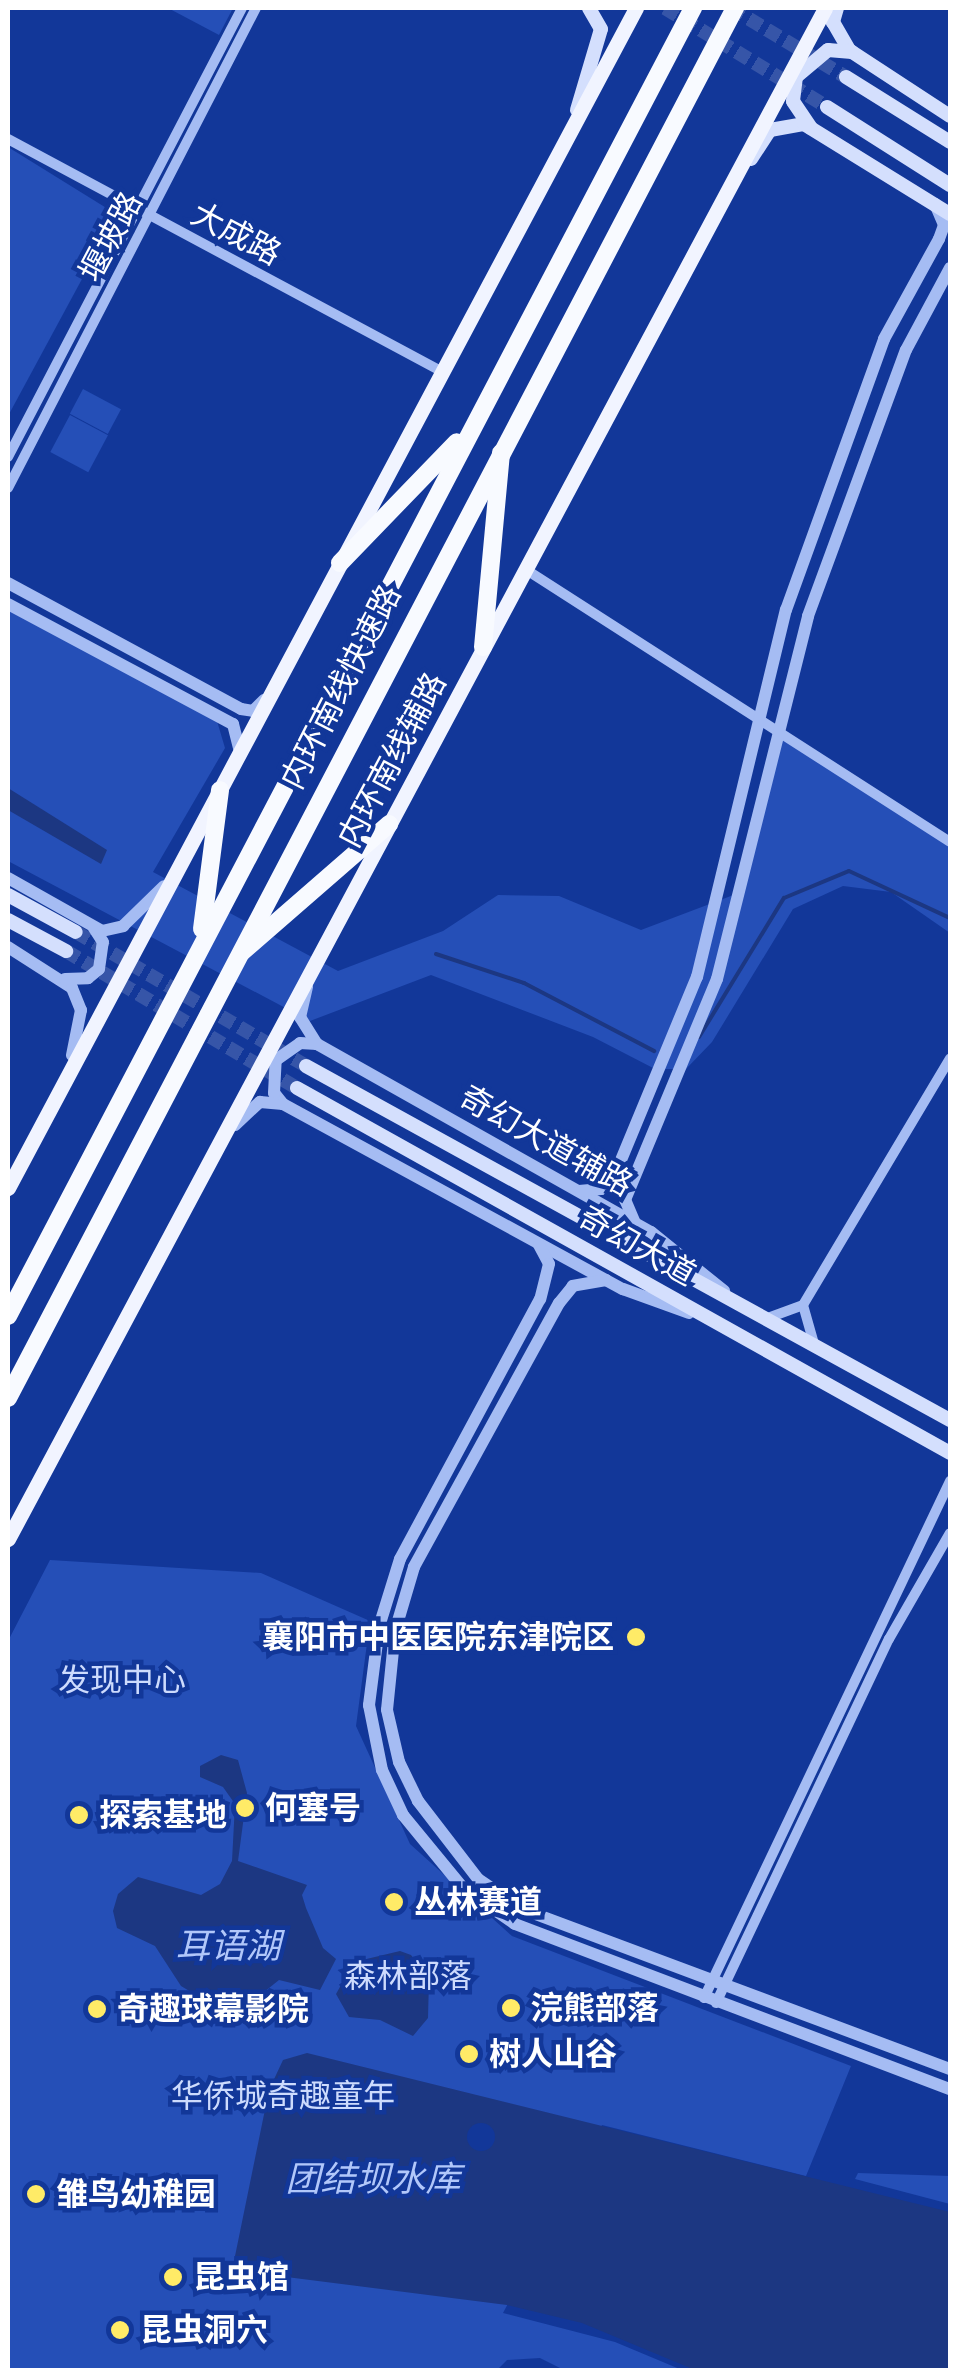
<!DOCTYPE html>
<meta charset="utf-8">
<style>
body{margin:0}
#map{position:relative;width:958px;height:2378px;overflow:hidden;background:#123799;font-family:Montserrat,"Noto Sans SC",sans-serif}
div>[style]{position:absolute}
.green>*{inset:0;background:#254fb7;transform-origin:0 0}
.water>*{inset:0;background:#1c3782}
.pier>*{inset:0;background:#123799}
.round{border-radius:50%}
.stream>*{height:4px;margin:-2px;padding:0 2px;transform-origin:2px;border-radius:2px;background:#1c3782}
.secondary-tunnel>*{height:14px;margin-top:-7px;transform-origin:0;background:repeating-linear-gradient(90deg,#3655a8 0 14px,transparent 0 21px)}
.minor>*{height:10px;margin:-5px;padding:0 5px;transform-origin:5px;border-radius:5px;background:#a5bcf3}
.tertiary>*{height:12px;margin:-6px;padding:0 6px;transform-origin:6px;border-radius:6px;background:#a5bcf3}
.secondary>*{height:14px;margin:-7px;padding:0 7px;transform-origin:7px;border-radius:7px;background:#d4dffd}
.primary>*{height:15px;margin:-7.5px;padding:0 7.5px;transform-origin:7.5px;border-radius:7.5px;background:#f1f4ff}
.trunk>*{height:18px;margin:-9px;padding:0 9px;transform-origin:9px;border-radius:9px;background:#f8faff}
.dots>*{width:28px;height:28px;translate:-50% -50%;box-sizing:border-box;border:5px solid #123799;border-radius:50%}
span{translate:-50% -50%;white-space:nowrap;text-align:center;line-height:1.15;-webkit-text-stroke:9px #123799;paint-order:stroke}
.street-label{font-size:32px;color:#fff}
.poi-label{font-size:32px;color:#fff;font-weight:700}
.right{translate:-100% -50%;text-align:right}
.left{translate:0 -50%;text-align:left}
.park-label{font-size:32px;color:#cddbfd}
.water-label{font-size:35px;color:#b1c7fa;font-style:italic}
.frame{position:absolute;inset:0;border:10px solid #fff;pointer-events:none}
</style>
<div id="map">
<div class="green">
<div style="clip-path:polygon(168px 8px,233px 8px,219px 35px)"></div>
<div style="clip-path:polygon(8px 147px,108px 209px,102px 242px,8px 416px)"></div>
<div style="left:83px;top:389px;width:43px;height:28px;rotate:28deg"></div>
<div style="left:70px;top:415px;width:43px;height:42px;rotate:28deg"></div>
<div style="clip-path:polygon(8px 610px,217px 721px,225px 748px,153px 872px,338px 971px,443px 931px,498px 895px,559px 896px,641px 930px,744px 891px,778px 728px,950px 842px,950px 933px,891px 892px,843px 886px,793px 909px,712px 1042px,686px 1069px,655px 1069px,593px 1037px,431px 975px,310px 1021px,8px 861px)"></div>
<div style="clip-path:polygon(50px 1560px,261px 1573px,370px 1621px,356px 1726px,410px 1844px,512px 1936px,851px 2066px,806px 2176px,602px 2125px,503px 2313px,615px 2342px,682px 2370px,564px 2370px,540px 2358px,507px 2360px,497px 2370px,8px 2370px,8px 1641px)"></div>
<div style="clip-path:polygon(858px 2173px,950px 2176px,950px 2204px,855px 2179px)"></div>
</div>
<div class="water">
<div style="clip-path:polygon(8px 788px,107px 850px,101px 864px,8px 810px)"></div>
<div style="clip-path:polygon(221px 1755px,238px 1760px,247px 1793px,238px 1861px,307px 1885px,302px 1895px,306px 1908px,323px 1948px,336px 1959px,320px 1990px,279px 1980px,233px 2017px,181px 1986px,155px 1946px,117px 1928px,113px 1911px,118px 1894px,138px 1877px,201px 1895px,220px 1884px,232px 1861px,235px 1804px,223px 1787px,200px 1777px,200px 1766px)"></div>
<div style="clip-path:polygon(400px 1951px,411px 1955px,429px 1979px,428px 2018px,413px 2036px,380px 2020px,349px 2017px,336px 1994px,354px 1962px)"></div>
<div style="clip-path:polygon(307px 2053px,950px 2212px,950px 2370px,695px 2370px,582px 2323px,507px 2305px,255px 2273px,234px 2261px,269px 2090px,283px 2060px)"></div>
</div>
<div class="pier">
<div class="round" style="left:467px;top:2123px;width:28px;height:28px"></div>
</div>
<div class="stream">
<div style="left:436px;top:954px;width:93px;rotate:18.2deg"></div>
<div style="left:524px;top:983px;width:147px;rotate:27.6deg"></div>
<div style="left:699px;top:1037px;width:163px;rotate:-58.6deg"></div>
<div style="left:784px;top:898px;width:70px;rotate:-22.6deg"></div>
<div style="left:849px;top:871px;width:111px;rotate:25deg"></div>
</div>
<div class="secondary-tunnel">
<div style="left:665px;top:8px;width:190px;rotate:31.4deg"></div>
<div style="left:731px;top:8px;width:134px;rotate:31deg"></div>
<div style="left:76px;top:932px;width:266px;rotate:30.2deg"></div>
<div style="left:66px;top:951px;width:269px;rotate:30.7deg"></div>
</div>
<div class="minor">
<div style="left:8px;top:139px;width:493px;rotate:28.2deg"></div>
<div style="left:8px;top:457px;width:506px;rotate:-62.47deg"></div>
<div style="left:8px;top:488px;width:540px;rotate:-62.68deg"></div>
<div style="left:525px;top:569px;width:505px;rotate:32.71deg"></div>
<div style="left:803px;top:1305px;width:41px;rotate:74.2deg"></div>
<div style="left:765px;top:1319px;width:40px;rotate:-20.2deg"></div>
<div style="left:803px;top:1305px;width:287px;rotate:-59.2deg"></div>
<div style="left:704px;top:1998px;width:573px;rotate:-64.55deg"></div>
<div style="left:716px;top:2003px;width:403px;rotate:-64.6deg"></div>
<div style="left:889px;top:1639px;width:122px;rotate:-60.1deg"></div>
</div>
<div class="tertiary">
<div style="left:8px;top:583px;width:265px;rotate:28.4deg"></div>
<div style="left:241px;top:709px;width:12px;rotate:9deg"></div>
<div style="left:253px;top:711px;width:16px;rotate:-45deg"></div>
<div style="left:8px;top:604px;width:255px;rotate:28.1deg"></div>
<div style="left:233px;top:724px;width:25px;rotate:76deg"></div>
<div style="left:8px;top:878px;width:108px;rotate:29.4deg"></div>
<div style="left:102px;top:931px;width:22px;rotate:-13deg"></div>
<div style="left:123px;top:926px;width:57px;rotate:-44.3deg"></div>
<div style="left:8px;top:947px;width:76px;rotate:32.6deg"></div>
<div style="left:72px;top:988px;width:24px;rotate:68deg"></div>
<div style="left:81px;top:1010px;width:46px;rotate:101.3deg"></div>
<div style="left:65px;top:979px;width:23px;rotate:-2deg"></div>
<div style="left:88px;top:978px;width:14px;rotate:-39deg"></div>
<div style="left:99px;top:969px;width:27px;rotate:-82deg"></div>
<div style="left:103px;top:942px;width:17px;rotate:-123deg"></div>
<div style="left:307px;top:987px;width:31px;rotate:103deg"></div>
<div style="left:300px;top:1017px;width:32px;rotate:58deg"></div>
<div style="left:317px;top:1044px;width:383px;rotate:29.4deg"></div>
<div style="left:651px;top:1232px;width:94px;rotate:38.9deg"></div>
<div style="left:283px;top:1104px;width:14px;rotate:-129deg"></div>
<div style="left:274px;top:1093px;width:33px;rotate:-87deg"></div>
<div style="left:276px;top:1060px;width:29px;rotate:-35deg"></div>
<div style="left:300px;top:1043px;width:17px;rotate:3deg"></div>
<div style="left:235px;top:1125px;width:34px;rotate:-43deg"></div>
<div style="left:260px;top:1102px;width:23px;rotate:5deg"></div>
<div style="left:283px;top:1104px;width:387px;rotate:28.6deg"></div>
<div style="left:623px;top:1289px;width:70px;rotate:20deg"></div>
<div style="left:579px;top:1191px;width:22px;rotate:-5deg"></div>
<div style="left:601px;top:1189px;width:18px;rotate:-43deg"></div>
<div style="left:614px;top:1177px;width:217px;rotate:-67.5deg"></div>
<div style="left:697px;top:977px;width:378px;rotate:-76.4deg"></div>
<div style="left:786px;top:610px;width:288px;rotate:-70.1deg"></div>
<div style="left:884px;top:339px;width:114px;rotate:-61.2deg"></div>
<div style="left:939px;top:239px;width:15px;rotate:-70deg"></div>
<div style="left:944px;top:225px;width:23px;rotate:-113deg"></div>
<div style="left:635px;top:1223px;width:25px;rotate:-113deg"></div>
<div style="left:625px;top:1200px;width:239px;rotate:-67.4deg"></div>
<div style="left:717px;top:979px;width:374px;rotate:-75.9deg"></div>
<div style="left:808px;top:616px;width:283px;rotate:-69.8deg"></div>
<div style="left:906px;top:350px;width:93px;rotate:-61.8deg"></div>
<div style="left:539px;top:1245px;width:21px;rotate:62deg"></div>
<div style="left:549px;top:1264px;width:36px;rotate:104deg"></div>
<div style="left:540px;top:1299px;width:295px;rotate:118.3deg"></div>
<div style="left:400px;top:1559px;width:71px;rotate:107.2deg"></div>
<div style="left:379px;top:1627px;width:79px;rotate:97.3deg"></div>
<div style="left:369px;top:1705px;width:66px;rotate:78.7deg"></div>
<div style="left:382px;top:1770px;width:50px;rotate:65deg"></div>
<div style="left:403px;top:1815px;width:94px;rotate:50.6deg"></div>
<div style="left:463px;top:1888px;width:63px;rotate:34.7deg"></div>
<div style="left:515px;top:1924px;width:465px;rotate:20.8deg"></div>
<div style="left:606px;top:1280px;width:34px;rotate:170deg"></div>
<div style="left:573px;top:1286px;width:22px;rotate:129deg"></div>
<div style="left:559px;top:1303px;width:301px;rotate:118.8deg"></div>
<div style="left:414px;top:1567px;width:67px;rotate:106.5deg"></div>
<div style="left:395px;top:1631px;width:79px;rotate:95.8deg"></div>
<div style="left:387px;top:1710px;width:53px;rotate:77deg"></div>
<div style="left:399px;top:1762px;width:43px;rotate:64deg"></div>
<div style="left:418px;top:1801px;width:98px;rotate:52.4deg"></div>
<div style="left:478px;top:1879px;width:53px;rotate:34.3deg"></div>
<div style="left:522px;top:1909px;width:457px;rotate:20.5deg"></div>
</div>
<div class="secondary">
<div style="left:837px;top:8px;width:15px;rotate:106deg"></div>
<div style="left:833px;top:22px;width:32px;rotate:60deg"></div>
<div style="left:849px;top:50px;width:121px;rotate:33.2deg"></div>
<div style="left:846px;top:77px;width:123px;rotate:32deg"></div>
<div style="left:827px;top:107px;width:146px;rotate:32.4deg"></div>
<div style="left:577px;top:110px;width:84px;rotate:-73.5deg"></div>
<div style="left:601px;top:29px;width:24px;rotate:-120deg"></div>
<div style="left:811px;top:128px;width:32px;rotate:-124deg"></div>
<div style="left:793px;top:101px;width:24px;rotate:-83deg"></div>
<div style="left:796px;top:77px;width:42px;rotate:-40.2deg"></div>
<div style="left:828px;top:50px;width:24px;rotate:5deg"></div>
<div style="left:751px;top:159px;width:35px;rotate:-57deg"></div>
<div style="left:770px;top:130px;width:35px;rotate:-10deg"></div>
<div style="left:804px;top:124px;width:172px;rotate:31.7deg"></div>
<div style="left:8px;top:895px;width:77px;rotate:28.6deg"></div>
<div style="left:8px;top:920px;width:66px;rotate:28.1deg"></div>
<div style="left:306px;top:1066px;width:735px;rotate:28.8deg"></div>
<div style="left:297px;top:1088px;width:748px;rotate:29.2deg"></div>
</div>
<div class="primary">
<div style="left:8px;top:1188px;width:1337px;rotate:-61.98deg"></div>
<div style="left:8px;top:1539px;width:1735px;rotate:-61.91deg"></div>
</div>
<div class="trunk">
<div style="left:340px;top:563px;width:168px;rotate:-46deg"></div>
<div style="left:483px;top:647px;width:195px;rotate:-84.7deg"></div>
<div style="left:202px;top:929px;width:140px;rotate:-82.6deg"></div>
<div style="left:242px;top:952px;width:195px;rotate:-41deg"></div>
<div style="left:8px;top:1316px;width:1477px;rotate:-62.36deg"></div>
<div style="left:8px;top:1398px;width:1569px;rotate:-62.39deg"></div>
</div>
<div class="dots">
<div style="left:636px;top:1637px;background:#ffeb67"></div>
<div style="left:245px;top:1808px;background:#ffeb67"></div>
<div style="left:79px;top:1815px;background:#ffeb67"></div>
<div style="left:394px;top:1902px;background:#ffeb67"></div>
<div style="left:511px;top:2008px;background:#ffeb67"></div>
<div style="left:97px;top:2009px;background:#ffeb67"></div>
<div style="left:469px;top:2054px;background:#ffeb67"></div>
<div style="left:36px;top:2194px;background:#ffeb67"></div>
<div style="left:173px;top:2277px;background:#ffeb67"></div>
<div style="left:120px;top:2330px;background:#ffeb67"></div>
</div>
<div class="street-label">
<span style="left:236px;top:234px;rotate:28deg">大成路</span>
<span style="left:111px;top:237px;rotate:-62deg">堰坡路</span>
<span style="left:341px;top:687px;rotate:-63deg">内环南线快速路</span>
<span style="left:392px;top:760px;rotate:-62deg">内环南线辅路</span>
<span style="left:546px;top:1141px;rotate:29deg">奇幻大道辅路</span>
<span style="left:637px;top:1246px;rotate:29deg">奇幻大道</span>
</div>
<div class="poi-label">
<span class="right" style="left:614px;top:1637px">襄阳市中医医院东津院区</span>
<span class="left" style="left:265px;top:1808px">何塞号</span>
<span class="left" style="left:99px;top:1815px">探索基地</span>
<span class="left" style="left:414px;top:1902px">丛林赛道</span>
<span class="left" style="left:531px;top:2008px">浣熊部落</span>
<span class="left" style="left:117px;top:2009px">奇趣球幕影院</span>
<span class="left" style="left:489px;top:2054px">树人山谷</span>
<span class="left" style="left:56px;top:2194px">雏鸟幼稚园</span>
<span class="left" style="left:193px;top:2277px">昆虫馆</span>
<span class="left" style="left:140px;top:2330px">昆虫洞穴</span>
</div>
<div class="park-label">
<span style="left:122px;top:1680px">发现中心</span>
<span style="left:408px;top:1976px">森林部落</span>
<span style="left:283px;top:2096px">华侨城奇趣童年</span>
</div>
<div class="water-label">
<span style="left:228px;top:1946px">耳语湖</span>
<span style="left:373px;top:2179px">团结坝水库</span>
</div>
<div class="frame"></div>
</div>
